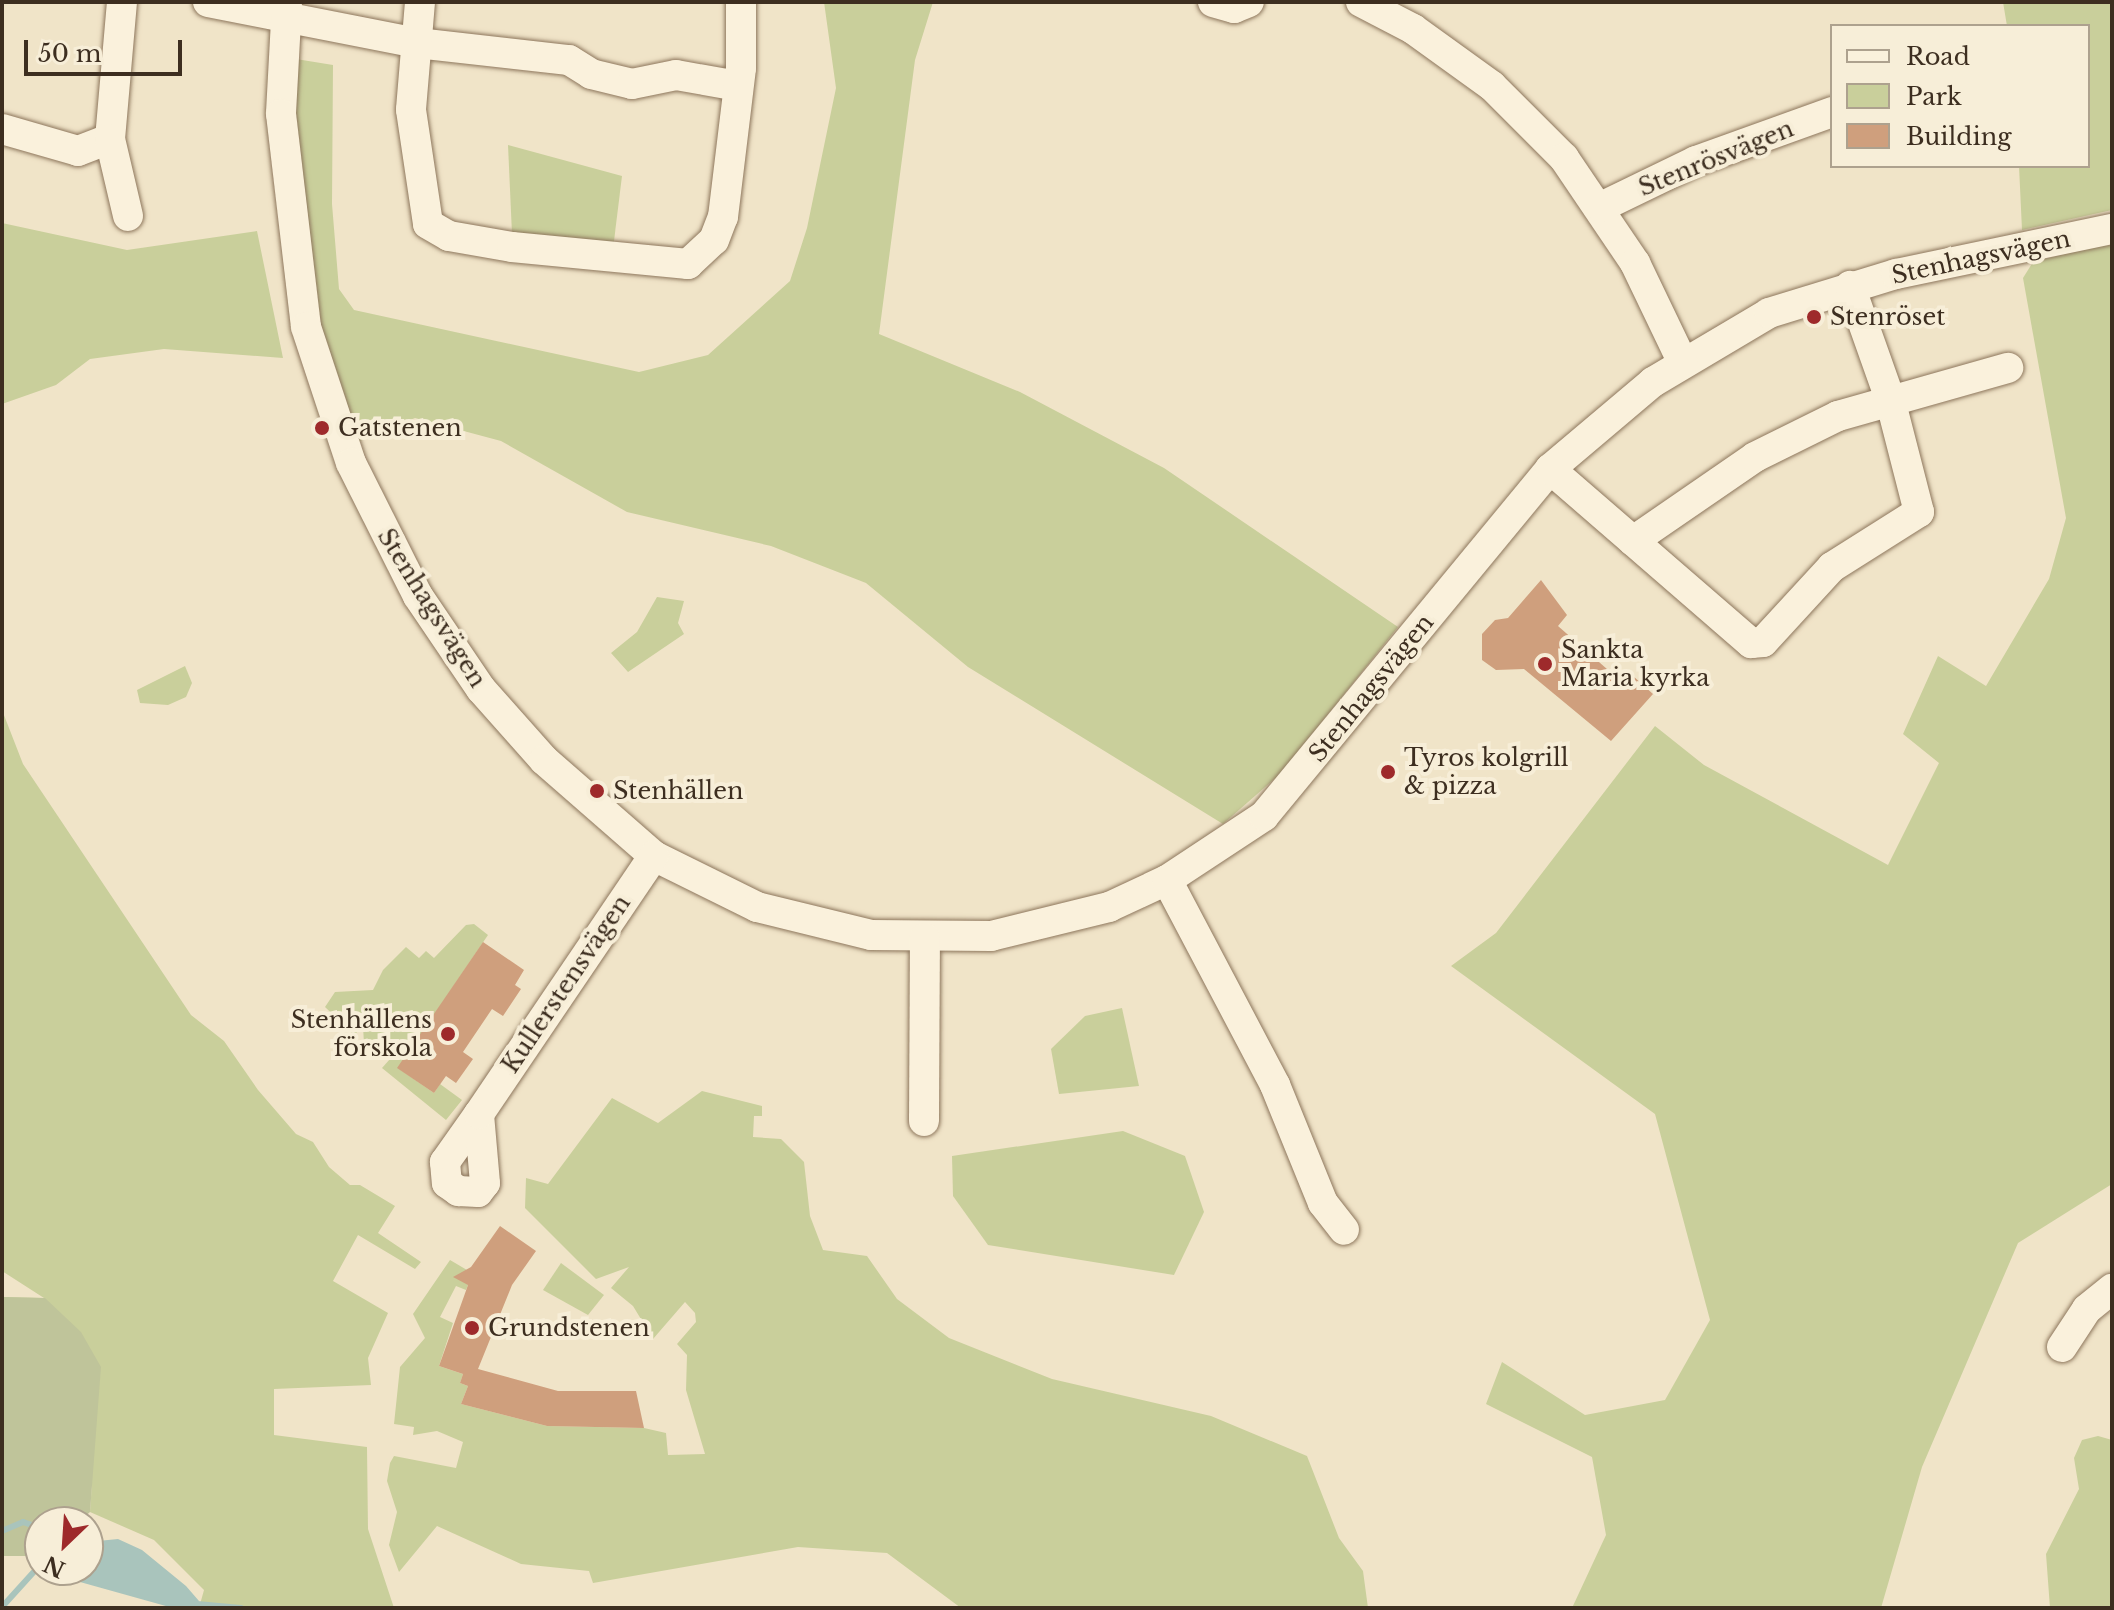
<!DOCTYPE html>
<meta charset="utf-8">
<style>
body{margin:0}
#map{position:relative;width:2114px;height:1610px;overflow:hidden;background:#f0e4c8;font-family:"Libre Baskerville",serif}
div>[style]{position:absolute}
.green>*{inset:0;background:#c9cf9b}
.cemetery>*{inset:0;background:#bfc49a}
.water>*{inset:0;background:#a9c4bc}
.stream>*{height:6px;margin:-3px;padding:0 3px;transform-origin:3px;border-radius:3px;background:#a9c4bc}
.building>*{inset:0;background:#cf9f7d}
.roads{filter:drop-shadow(0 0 2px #8d765c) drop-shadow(0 0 2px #8d765c)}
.minor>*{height:30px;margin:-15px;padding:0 15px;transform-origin:15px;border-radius:15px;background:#faf1dc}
.dots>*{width:22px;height:22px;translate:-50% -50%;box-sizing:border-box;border:4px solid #f7eed8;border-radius:50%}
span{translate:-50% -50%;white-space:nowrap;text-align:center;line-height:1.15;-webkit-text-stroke:8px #f7eed8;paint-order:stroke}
.street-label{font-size:24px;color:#3d2e20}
.poi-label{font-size:24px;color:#3d2e20}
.left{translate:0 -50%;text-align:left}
.right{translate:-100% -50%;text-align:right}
.frame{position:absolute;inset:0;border:4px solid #3d2e20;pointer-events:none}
.legend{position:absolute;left:1830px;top:24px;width:260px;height:144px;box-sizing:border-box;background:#f7eed8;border:2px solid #ada18e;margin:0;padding:10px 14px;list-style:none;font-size:24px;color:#3d2e20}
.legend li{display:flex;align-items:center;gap:16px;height:40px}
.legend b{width:40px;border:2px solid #ada18e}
.north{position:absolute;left:24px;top:1506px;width:80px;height:80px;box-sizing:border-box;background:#f7eed8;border:2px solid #ada18e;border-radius:50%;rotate:205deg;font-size:22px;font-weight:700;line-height:32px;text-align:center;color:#3d2e20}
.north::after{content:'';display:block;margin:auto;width:28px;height:36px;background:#9e2a2b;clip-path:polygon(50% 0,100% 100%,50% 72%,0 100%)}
.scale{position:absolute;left:24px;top:40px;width:158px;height:36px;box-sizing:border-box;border:4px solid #3d2e20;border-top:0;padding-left:10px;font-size:24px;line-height:28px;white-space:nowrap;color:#3d2e20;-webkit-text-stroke:6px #f7eed8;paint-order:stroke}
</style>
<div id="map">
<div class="green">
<div style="clip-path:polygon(824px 2px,933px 2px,915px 60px,879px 334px,1020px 392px,1164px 468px,1398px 627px,1280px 774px,1223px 824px,968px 667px,866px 583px,771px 546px,627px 512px,501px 441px,415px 418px,355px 443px,328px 366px,312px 291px,294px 124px,296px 59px,333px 65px,332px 204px,339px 289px,354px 310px,639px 372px,708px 355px,790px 281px,807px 228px,836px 88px)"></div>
<div style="clip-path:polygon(2003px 2px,2112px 2px,2112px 210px,2022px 230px,2019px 166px,2088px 166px,2088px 26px,2007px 26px)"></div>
<div style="clip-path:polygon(508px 145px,622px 176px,613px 249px,512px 234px)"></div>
<div style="clip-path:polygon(2px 223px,127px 250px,257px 231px,283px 358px,164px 349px,90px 359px,56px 385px,2px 404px)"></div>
<div style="clip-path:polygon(2112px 242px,2112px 1184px,2018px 1243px,1922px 1467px,1881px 1608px,1572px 1608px,1606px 1535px,1592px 1457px,1486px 1404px,1502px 1362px,1585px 1415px,1665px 1400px,1710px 1320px,1655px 1114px,1451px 966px,1496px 933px,1655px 726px,1704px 765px,1888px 865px,1939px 763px,1903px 734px,1938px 656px,1986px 686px,2049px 579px,2066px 518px,2023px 278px,2033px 262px)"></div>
<div style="clip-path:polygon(657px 597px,684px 601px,678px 623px,684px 634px,628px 672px,611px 653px,637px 632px)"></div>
<div style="clip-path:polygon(185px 666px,192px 683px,186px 697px,168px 705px,140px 703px,137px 690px)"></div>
<div style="clip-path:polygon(2px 710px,23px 764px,191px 1015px,224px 1041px,258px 1090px,296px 1134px,313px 1142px,329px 1167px,350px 1185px,360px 1185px,395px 1206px,378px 1233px,421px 1262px,415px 1269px,358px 1235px,333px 1281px,388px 1313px,368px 1358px,371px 1385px,274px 1389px,274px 1435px,367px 1447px,368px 1529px,394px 1608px,199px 1608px,204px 1590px,154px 1540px,90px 1512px,92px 1483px,40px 1522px,40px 1556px,2px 1556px,2px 1297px,44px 1298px,2px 1271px)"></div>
<div style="clip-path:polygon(474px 924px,488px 935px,398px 1068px,434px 1093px,440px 1084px,462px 1100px,446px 1120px,382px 1068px,390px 1059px,364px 1044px,363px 1026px,354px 1035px,325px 1007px,335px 992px,373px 990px,383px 970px,406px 947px,419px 958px,426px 951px,434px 958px,466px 925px)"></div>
<div style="clip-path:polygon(1122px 1008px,1139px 1086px,1059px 1094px,1051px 1049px,1085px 1016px)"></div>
<div style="clip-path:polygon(702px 1091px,762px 1106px,762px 1116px,754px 1116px,753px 1137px,781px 1139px,804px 1162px,810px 1216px,823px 1250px,867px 1256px,897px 1299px,949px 1338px,1052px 1379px,1211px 1416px,1307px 1456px,1339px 1538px,1363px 1571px,1368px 1608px,961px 1608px,887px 1553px,798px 1547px,593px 1583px,589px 1571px,521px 1564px,437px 1526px,399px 1572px,389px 1545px,397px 1512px,387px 1481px,390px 1463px,394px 1456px,456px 1468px,463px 1442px,437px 1431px,413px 1435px,414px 1427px,394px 1424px,400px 1367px,425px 1338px,413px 1314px,450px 1260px,467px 1270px,468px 1285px,466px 1290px,456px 1286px,440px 1317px,453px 1323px,439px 1366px,463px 1374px,460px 1383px,468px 1386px,461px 1404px,547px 1426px,644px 1428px,666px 1433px,668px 1455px,705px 1454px,686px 1390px,687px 1355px,677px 1344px,696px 1322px,695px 1313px,685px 1302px,653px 1339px,633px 1306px,611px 1288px,629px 1267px,596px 1279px,525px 1208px,526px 1178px,548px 1184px,612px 1098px,658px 1123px)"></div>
<div style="clip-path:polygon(1123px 1131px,1185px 1156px,1204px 1212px,1174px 1275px,988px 1245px,953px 1196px,952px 1156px)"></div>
<div style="clip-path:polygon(561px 1263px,604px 1295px,588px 1315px,543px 1290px)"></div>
<div style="clip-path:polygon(2098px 1436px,2112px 1440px,2112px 1608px,2050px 1608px,2046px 1554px,2079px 1489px,2074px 1458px,2082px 1440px)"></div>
</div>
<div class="cemetery">
<div style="clip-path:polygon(2px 1297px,45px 1298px,81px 1332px,101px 1367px,90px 1512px,79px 1522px,40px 1522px,40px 1556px,2px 1556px)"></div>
</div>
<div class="water">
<div style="clip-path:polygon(118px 1539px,142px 1550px,186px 1586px,199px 1601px,194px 1608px,173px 1608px,80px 1582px,71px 1570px,88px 1570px,88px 1542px)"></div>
</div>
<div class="stream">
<div style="left:2px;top:1531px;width:23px;rotate:-23deg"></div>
<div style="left:23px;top:1522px;width:18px;rotate:19deg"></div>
<div style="left:197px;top:1604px;width:44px;rotate:5.2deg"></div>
<div style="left:2px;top:1607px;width:55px;rotate:-47.9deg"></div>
</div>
<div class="building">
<div style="clip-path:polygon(1541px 580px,1567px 615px,1558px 626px,1624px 684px,1632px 675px,1653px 694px,1611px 741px,1524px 669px,1496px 670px,1482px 660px,1482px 634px,1495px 620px,1508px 618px)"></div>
<div style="clip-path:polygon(483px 942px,524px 970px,515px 985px,521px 989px,503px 1016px,492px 1009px,463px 1052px,473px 1059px,456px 1083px,446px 1076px,434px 1093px,397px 1068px)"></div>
<div style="clip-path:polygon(500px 1226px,536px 1251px,512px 1285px,478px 1369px,558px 1391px,636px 1391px,644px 1428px,547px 1426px,461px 1404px,468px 1386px,460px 1383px,463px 1374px,439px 1366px,468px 1285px,453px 1277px,471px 1267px)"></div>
</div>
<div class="roads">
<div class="minor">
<div style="left:208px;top:2px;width:213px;rotate:11.1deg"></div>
<div style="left:417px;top:43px;width:153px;rotate:6.4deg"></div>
<div style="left:569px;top:60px;width:26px;rotate:32deg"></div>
<div style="left:591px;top:74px;width:42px;rotate:13.7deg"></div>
<div style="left:632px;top:84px;width:45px;rotate:-11.6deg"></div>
<div style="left:676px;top:75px;width:63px;rotate:10.1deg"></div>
<div style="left:287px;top:2px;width:112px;rotate:93.1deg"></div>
<div style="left:281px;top:114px;width:214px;rotate:83.3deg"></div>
<div style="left:306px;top:327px;width:143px;rotate:71.7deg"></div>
<div style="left:351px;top:463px;width:149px;rotate:63.3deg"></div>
<div style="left:418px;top:596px;width:112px;rotate:55.9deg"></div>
<div style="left:481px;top:689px;width:95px;rotate:48.4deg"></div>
<div style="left:544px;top:760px;width:146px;rotate:41.1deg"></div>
<div style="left:654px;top:856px;width:115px;rotate:26.3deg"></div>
<div style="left:757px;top:907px;width:117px;rotate:13.8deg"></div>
<div style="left:871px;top:935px;width:120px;rotate:0.5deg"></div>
<div style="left:991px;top:936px;width:122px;rotate:-13.8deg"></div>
<div style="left:1109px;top:907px;width:64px;rotate:-25deg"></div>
<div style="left:1167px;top:880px;width:116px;rotate:-33.4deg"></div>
<div style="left:1264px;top:816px;width:450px;rotate:-50.5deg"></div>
<div style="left:1550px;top:469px;width:135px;rotate:-40.2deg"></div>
<div style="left:1653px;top:382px;width:135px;rotate:-30.7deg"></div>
<div style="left:1769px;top:313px;width:133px;rotate:-17.1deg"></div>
<div style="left:1896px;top:274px;width:221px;rotate:-11.8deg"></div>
<div style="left:420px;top:2px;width:108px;rotate:94.8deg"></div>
<div style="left:411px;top:110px;width:115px;rotate:81.5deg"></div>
<div style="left:428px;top:224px;width:24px;rotate:30deg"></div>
<div style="left:449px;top:236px;width:64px;rotate:9.9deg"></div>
<div style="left:512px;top:247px;width:177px;rotate:5.5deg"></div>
<div style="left:688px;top:264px;width:35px;rotate:-43deg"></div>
<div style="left:714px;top:240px;width:25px;rotate:-69deg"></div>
<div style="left:723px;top:217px;width:150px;rotate:-83.1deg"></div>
<div style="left:741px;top:68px;width:66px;rotate:-90deg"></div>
<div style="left:1213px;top:2px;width:22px;rotate:16deg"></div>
<div style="left:1234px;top:8px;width:16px;rotate:-22deg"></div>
<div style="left:1361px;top:2px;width:59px;rotate:27.4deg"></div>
<div style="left:1413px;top:29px;width:97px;rotate:35.8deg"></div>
<div style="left:1492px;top:86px;width:102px;rotate:45deg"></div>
<div style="left:1564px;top:158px;width:127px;rotate:55.9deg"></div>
<div style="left:1635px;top:263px;width:111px;rotate:64.4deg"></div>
<div style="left:2px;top:129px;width:79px;rotate:16.1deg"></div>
<div style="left:78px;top:151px;width:34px;rotate:-21deg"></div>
<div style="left:110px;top:139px;width:138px;rotate:-85deg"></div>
<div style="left:110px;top:139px;width:79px;rotate:76.8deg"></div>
<div style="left:1601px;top:207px;width:106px;rotate:-25.8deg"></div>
<div style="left:1696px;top:161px;width:145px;rotate:-19.8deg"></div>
<div style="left:1550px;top:469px;width:266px;rotate:40.9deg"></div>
<div style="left:1751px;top:643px;width:12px;rotate:-5deg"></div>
<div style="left:1763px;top:642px;width:102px;rotate:-47.4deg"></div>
<div style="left:1832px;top:567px;width:103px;rotate:-32.3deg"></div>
<div style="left:1919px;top:512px;width:117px;rotate:-104.4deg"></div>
<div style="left:1890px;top:399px;width:120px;rotate:-109.5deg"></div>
<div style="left:1633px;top:541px;width:148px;rotate:-34.5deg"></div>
<div style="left:1755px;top:457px;width:93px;rotate:-26.3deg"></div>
<div style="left:1838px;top:416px;width:177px;rotate:-15.8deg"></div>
<div style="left:1167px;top:880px;width:232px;rotate:62.2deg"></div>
<div style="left:1275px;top:1085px;width:127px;rotate:67.9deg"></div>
<div style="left:1323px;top:1203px;width:34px;rotate:52deg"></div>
<div style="left:479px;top:1114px;width:59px;rotate:125.3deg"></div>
<div style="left:445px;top:1162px;width:21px;rotate:85deg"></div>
<div style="left:447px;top:1183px;width:14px;rotate:36deg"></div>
<div style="left:458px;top:1191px;width:20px;rotate:3deg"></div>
<div style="left:478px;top:1192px;width:11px;rotate:-52deg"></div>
<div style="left:485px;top:1183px;width:69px;rotate:-95deg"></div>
<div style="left:479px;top:1114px;width:312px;rotate:-55.9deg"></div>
<div style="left:924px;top:1121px;width:183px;rotate:-89.7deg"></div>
<div style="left:2062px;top:1347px;width:45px;rotate:-56.7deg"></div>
<div style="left:2087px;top:1309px;width:32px;rotate:-39deg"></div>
</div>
</div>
<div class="dots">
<div style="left:1814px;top:317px;background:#9e2a2b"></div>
<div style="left:322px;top:428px;background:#9e2a2b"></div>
<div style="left:1545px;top:664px;background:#9e2a2b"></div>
<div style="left:1388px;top:772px;background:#9e2a2b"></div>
<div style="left:597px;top:791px;background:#9e2a2b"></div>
<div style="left:448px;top:1034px;background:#9e2a2b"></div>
<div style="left:472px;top:1328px;background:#9e2a2b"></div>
</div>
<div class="street-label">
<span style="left:1716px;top:158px;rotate:-22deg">Stenrösvägen</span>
<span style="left:1981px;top:257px;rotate:-12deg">Stenhagsvägen</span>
<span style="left:432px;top:608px;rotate:58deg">Stenhagsvägen</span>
<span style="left:1371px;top:688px;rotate:-51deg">Stenhagsvägen</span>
<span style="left:566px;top:984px;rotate:-56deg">Kullerstensvägen</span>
</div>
<div class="poi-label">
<span class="left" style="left:1830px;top:317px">Stenröset</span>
<span class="left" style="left:338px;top:428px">Gatstenen</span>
<span class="left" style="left:1561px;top:664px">Sankta<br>Maria kyrka</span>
<span class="left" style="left:1404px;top:772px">Tyros kolgrill<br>&amp; pizza</span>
<span class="left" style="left:613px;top:791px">Stenhällen</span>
<span class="right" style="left:432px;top:1034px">Stenhällens<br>förskola</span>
<span class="left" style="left:488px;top:1328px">Grundstenen</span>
</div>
<div class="frame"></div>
<ul class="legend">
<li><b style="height:10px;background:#faf1dc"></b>Road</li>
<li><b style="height:22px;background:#c9cf9b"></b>Park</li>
<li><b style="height:22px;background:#cf9f7d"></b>Building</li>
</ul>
<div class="north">N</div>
<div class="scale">50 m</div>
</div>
